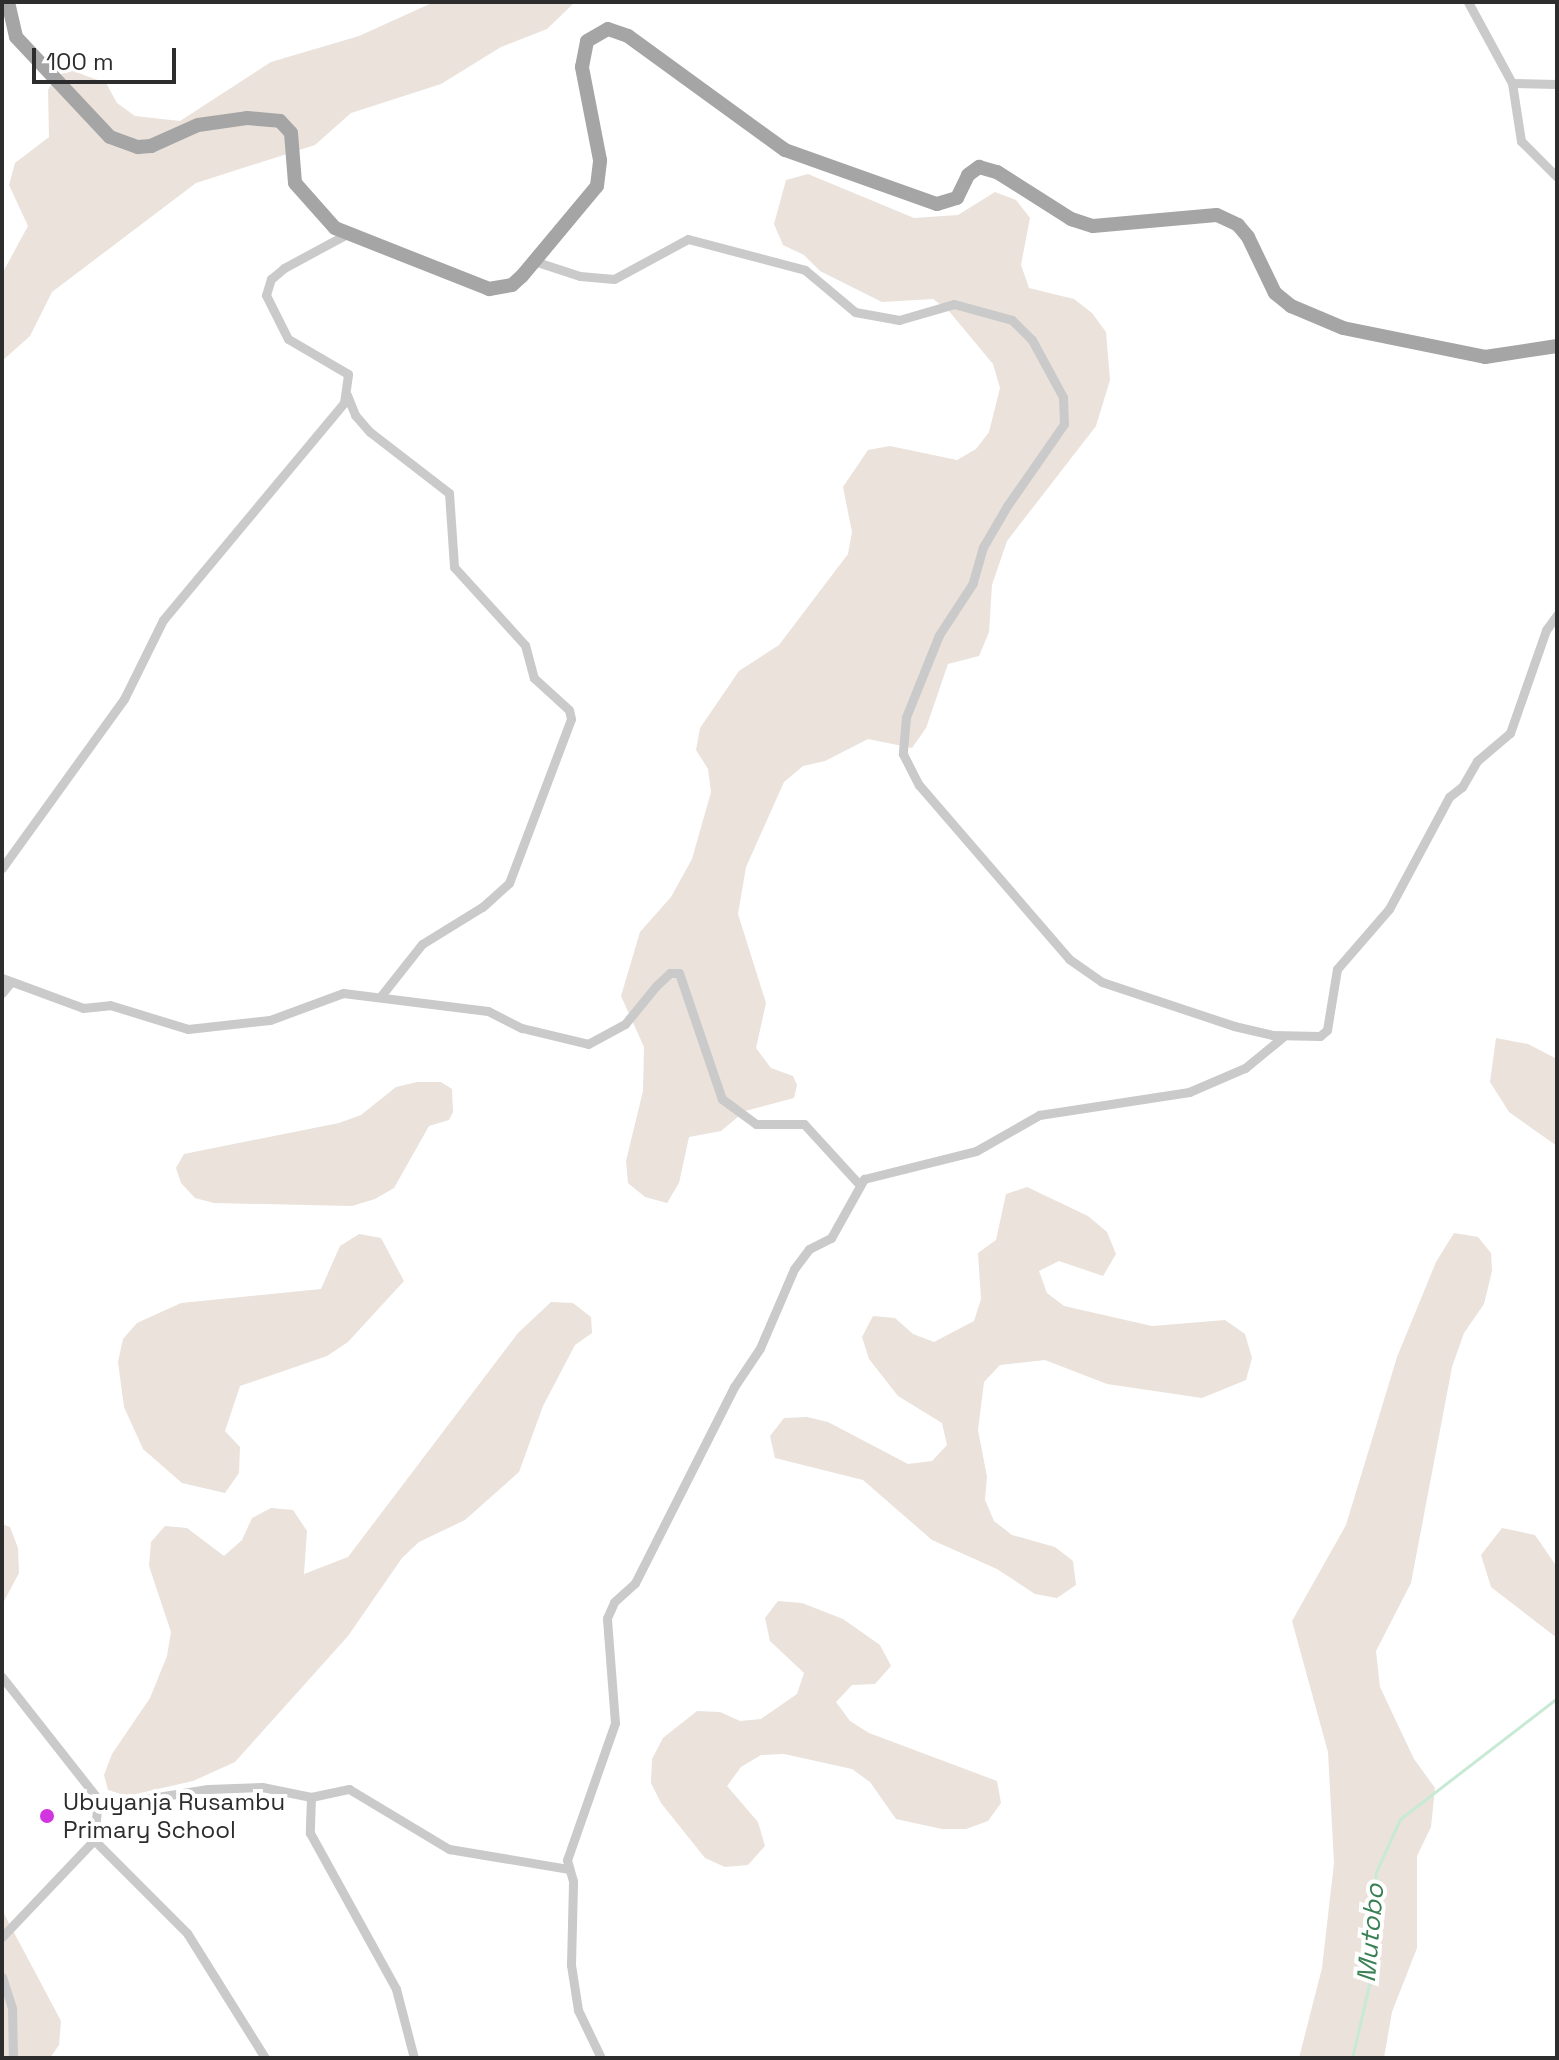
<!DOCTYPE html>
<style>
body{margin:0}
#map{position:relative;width:1559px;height:2060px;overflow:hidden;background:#fff;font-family:"Space Grotesk",sans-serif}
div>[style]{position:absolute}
.green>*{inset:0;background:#eae2db}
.stream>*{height:3px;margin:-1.5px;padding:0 1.5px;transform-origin:1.5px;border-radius:1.5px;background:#c8ead5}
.minor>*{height:9px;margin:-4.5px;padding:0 4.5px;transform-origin:4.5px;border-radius:4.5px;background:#cacaca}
.primary>*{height:14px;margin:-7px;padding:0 7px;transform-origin:7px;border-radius:7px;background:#a5a5a5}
.dots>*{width:22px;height:22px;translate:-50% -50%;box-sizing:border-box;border:4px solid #fff;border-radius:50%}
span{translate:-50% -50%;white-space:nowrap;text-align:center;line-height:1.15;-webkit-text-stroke:8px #fff;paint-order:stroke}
.poi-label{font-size:24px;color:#2d2d2d}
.left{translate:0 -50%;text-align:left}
.water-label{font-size:26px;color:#3a8055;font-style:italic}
.frame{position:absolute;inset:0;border:4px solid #2d2d2d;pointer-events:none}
.scale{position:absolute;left:32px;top:48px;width:144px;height:36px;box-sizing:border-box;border:4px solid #2d2d2d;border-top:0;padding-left:10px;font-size:24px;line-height:28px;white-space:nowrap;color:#2d2d2d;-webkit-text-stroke:6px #fff;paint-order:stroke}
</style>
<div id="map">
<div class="green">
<div style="clip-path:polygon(434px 2px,575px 2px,547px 29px,501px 47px,441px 84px,351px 113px,315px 145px,196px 183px,52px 292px,30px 336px,2px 361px,2px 274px,28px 226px,9px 185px,15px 163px,49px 137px,48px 90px,57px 75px,73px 71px,106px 83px,117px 103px,135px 116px,180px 121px,271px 62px,359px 36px)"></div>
<div style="clip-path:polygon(808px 174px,914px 218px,958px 215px,995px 192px,1016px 200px,1030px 218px,1021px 265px,1029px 288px,1074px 299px,1092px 313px,1106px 332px,1110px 380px,1096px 426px,1007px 541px,992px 585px,989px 632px,979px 656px,948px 664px,926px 728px,912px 748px,868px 739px,825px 761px,803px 766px,784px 782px,746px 867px,738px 914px,766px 1003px,756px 1048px,771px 1068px,793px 1076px,797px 1085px,794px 1098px,745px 1111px,721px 1131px,689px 1137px,679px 1183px,667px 1203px,645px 1197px,628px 1183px,626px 1161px,643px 1091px,644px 1047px,621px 996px,640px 932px,671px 897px,692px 859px,711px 792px,708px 769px,696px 750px,700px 728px,739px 671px,779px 645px,848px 554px,852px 532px,843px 487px,868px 450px,890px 446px,957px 460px,976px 449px,989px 432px,1000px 388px,993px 364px,948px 310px,933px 299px,882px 302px,820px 271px,804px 255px,783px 245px,774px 224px,786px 180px)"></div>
<div style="clip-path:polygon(1496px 1038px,1528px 1044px,1557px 1059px,1557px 1146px,1509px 1112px,1490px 1082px)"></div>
<div style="clip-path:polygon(417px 1082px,441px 1082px,452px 1089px,453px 1112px,449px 1120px,429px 1126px,394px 1188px,375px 1199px,352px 1206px,214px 1203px,195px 1198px,181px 1183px,176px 1168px,184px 1154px,339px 1123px,361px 1115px,396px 1087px)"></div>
<div style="clip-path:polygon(1027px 1187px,1088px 1216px,1107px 1232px,1116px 1254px,1103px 1276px,1059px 1261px,1039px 1271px,1047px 1293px,1064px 1306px,1152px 1326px,1225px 1320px,1245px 1334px,1252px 1358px,1246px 1380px,1202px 1398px,1107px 1384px,1045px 1360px,1000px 1365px,984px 1382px,978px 1430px,987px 1477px,985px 1500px,994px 1521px,1012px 1535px,1055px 1547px,1073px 1561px,1076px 1585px,1057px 1598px,1035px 1594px,997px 1569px,932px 1540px,863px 1480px,775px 1458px,770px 1436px,784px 1418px,807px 1417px,828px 1422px,908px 1464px,932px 1461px,947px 1445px,942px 1423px,898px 1396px,869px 1359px,862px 1337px,873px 1316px,895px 1318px,913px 1334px,934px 1342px,974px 1321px,981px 1299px,978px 1253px,996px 1240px,1006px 1194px)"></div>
<div style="clip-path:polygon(1454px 1233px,1478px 1237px,1491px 1253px,1492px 1271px,1484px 1304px,1464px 1333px,1452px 1367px,1411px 1583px,1376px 1651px,1380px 1687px,1414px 1759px,1435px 1788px,1431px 1827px,1417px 1856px,1417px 1948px,1392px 2012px,1384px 2058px,1299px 2058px,1322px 1968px,1334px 1863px,1328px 1752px,1292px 1621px,1346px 1525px,1397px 1357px,1436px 1262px)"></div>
<div style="clip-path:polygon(359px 1234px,381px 1238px,404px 1281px,348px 1342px,327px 1356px,240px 1386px,225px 1431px,240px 1447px,239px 1473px,225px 1493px,182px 1483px,143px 1449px,124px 1407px,118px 1362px,123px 1339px,137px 1323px,181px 1303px,321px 1289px,340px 1246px)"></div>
<div style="clip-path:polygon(551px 1302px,573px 1303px,591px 1317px,592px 1333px,575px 1345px,543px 1406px,519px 1472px,465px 1520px,419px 1542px,402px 1558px,348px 1636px,235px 1762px,193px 1781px,127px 1796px,108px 1790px,104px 1775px,112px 1754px,150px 1698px,167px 1656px,171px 1632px,149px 1566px,151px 1542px,165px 1526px,187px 1528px,224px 1556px,242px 1540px,252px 1518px,271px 1508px,293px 1510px,307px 1531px,304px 1574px,348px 1557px,518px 1333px)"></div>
<div style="clip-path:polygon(2px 1524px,10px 1527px,18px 1548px,19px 1573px,2px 1605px)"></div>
<div style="clip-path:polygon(1502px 1528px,1535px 1535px,1557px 1567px,1557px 1638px,1491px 1587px,1481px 1555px)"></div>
<div style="clip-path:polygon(778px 1601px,802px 1603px,843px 1619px,880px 1645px,891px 1666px,875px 1684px,852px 1685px,836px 1702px,850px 1721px,869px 1733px,997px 1781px,1001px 1803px,988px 1821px,966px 1829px,942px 1829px,896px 1819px,870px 1782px,852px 1769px,784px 1754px,761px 1755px,741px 1767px,727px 1786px,758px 1822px,765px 1846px,748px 1865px,725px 1867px,705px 1858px,661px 1803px,651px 1783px,652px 1759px,663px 1738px,697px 1711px,720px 1712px,740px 1721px,761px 1719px,797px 1694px,804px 1673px,770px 1641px,765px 1618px)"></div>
<div style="clip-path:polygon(2px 1910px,61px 2021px,59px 2045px,50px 2058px,2px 2058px)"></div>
</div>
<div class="stream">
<div style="left:1352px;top:2058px;width:75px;rotate:-76.9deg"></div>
<div style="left:1369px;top:1985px;width:113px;rotate:-86.5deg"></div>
<div style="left:1376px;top:1872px;width:58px;rotate:-65.6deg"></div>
<div style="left:1400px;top:1819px;width:198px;rotate:-37.6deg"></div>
</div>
<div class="minor">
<div style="left:1468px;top:2px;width:92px;rotate:61.5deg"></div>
<div style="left:1512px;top:83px;width:59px;rotate:81.2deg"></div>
<div style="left:1521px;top:141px;width:51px;rotate:45deg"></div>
<div style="left:1512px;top:83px;width:45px;rotate:1.3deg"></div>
<div style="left:537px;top:262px;width:45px;rotate:18deg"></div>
<div style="left:580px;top:276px;width:34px;rotate:5deg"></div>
<div style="left:614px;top:279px;width:84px;rotate:-28.4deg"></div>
<div style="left:688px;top:239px;width:121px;rotate:14.8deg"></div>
<div style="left:805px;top:270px;width:65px;rotate:40deg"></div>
<div style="left:855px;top:312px;width:45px;rotate:10.3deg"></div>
<div style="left:899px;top:320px;width:57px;rotate:-16.2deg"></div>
<div style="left:954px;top:304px;width:60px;rotate:15.4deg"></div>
<div style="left:1012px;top:320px;width:28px;rotate:45deg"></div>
<div style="left:1032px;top:340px;width:65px;rotate:61.5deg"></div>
<div style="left:1063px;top:397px;width:27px;rotate:88deg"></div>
<div style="left:1064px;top:424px;width:100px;rotate:124.8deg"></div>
<div style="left:1007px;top:506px;width:48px;rotate:120.3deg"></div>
<div style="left:983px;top:547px;width:37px;rotate:106deg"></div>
<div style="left:973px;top:583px;width:62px;rotate:123.2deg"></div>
<div style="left:939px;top:635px;width:88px;rotate:111.9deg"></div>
<div style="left:906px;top:717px;width:37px;rotate:95deg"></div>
<div style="left:903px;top:754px;width:35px;rotate:63deg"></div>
<div style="left:919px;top:785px;width:230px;rotate:49.2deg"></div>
<div style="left:1069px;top:959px;width:40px;rotate:34.9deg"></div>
<div style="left:1102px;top:982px;width:139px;rotate:18.4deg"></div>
<div style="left:1234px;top:1026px;width:39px;rotate:13deg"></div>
<div style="left:1272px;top:1035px;width:48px;rotate:1.2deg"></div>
<div style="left:1320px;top:1036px;width:9px;rotate:-41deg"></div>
<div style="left:1327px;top:1030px;width:62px;rotate:-80.7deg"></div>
<div style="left:1337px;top:969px;width:79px;rotate:-49.1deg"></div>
<div style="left:1389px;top:909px;width:127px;rotate:-61.8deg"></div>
<div style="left:1449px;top:797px;width:16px;rotate:-38deg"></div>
<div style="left:1462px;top:787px;width:30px;rotate:-60deg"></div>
<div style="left:1477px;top:761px;width:43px;rotate:-40.3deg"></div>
<div style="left:1510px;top:733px;width:109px;rotate:-70.7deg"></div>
<div style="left:1546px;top:630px;width:19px;rotate:-54deg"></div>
<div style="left:347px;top:395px;width:22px;rotate:68deg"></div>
<div style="left:355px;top:415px;width:23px;rotate:49deg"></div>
<div style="left:370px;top:432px;width:100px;rotate:37.7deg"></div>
<div style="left:449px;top:493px;width:74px;rotate:86.1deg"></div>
<div style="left:454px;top:567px;width:105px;rotate:47.7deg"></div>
<div style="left:525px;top:645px;width:34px;rotate:75deg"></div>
<div style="left:534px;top:678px;width:47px;rotate:42.4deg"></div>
<div style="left:569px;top:710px;width:9px;rotate:77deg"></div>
<div style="left:571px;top:719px;width:175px;rotate:110.7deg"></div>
<div style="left:509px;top:883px;width:36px;rotate:138deg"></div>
<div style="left:482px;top:907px;width:70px;rotate:148.3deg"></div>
<div style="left:422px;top:944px;width:66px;rotate:128.3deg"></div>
<div style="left:2px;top:868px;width:208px;rotate:-54.2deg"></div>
<div style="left:124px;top:699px;width:88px;rotate:-63.7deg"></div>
<div style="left:163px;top:620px;width:283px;rotate:-50.2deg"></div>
<div style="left:344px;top:403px;width:29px;rotate:-82deg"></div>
<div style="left:348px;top:374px;width:69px;rotate:-149.7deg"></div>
<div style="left:288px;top:339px;width:49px;rotate:-116.6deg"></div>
<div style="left:266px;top:295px;width:17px;rotate:-73deg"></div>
<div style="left:271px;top:279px;width:17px;rotate:-40deg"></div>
<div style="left:284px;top:268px;width:69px;rotate:-28.4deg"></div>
<div style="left:2px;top:978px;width:86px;rotate:20.3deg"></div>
<div style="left:83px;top:1008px;width:27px;rotate:-6deg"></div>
<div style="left:110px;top:1005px;width:82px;rotate:17.1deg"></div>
<div style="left:188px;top:1029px;width:82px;rotate:-6.3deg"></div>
<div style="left:270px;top:1020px;width:78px;rotate:-20.3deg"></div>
<div style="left:343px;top:993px;width:146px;rotate:7.1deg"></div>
<div style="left:488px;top:1011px;width:38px;rotate:27deg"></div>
<div style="left:522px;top:1028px;width:68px;rotate:13.6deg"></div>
<div style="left:588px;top:1044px;width:42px;rotate:-28.4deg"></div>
<div style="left:625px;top:1024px;width:49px;rotate:-50.8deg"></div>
<div style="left:656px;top:986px;width:19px;rotate:-43deg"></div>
<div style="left:670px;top:973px;width:9px"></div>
<div style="left:679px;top:973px;width:133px;rotate:71.2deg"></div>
<div style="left:722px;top:1099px;width:42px;rotate:36.3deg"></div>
<div style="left:756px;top:1124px;width:48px"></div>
<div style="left:804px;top:1124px;width:79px;rotate:47.6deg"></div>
<div style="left:2px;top:993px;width:13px;rotate:-51deg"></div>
<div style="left:2px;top:1677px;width:155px;rotate:51.8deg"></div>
<div style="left:98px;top:1799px;width:16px;rotate:18deg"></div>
<div style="left:113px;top:1804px;width:96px;rotate:-9deg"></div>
<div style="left:208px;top:1789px;width:54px;rotate:-2.1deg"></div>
<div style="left:262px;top:1787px;width:50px;rotate:11.5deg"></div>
<div style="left:311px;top:1797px;width:39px;rotate:-12deg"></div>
<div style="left:349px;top:1789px;width:117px;rotate:31deg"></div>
<div style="left:449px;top:1849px;width:122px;rotate:9.5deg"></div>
<div style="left:311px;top:1797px;width:36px;rotate:92deg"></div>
<div style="left:310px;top:1833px;width:178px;rotate:61.1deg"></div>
<div style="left:396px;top:1989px;width:71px;rotate:75.4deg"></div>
<div style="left:94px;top:1840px;width:132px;rotate:45deg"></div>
<div style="left:187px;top:1933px;width:147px;rotate:58deg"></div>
<div style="left:2px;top:1937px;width:134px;rotate:-46.5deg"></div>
<div style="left:94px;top:1840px;width:41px;rotate:-84.4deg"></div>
<div style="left:2px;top:1977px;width:33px;rotate:72deg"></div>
<div style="left:12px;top:2008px;width:50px;rotate:88.9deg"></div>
<div style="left:601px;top:2058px;width:53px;rotate:-115.6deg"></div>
<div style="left:578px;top:2010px;width:46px;rotate:-98.8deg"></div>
<div style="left:571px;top:1965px;width:84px;rotate:-88.6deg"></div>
<div style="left:573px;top:1881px;width:22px;rotate:-106deg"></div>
<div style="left:567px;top:1860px;width:145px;rotate:-70.7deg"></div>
<div style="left:615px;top:1723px;width:105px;rotate:-94.4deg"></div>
<div style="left:607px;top:1618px;width:17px;rotate:-66deg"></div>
<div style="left:614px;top:1602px;width:28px;rotate:-42deg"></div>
<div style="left:635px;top:1583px;width:220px;rotate:-63.2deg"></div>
<div style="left:734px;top:1387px;width:47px;rotate:-56.3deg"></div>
<div style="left:760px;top:1348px;width:86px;rotate:-66.7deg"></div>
<div style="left:794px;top:1269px;width:25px;rotate:-53deg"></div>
<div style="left:809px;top:1249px;width:25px;rotate:-27deg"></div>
<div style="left:831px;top:1238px;width:68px;rotate:-60.8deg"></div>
<div style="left:864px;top:1179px;width:115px;rotate:-14deg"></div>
<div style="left:976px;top:1151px;width:73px;rotate:-29.7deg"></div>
<div style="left:1039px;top:1115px;width:152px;rotate:-8.7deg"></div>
<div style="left:1189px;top:1092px;width:61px;rotate:-23.2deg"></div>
<div style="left:1245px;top:1068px;width:50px;rotate:-39.4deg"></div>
</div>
<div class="primary">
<div style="left:8px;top:2px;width:36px;rotate:77deg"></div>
<div style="left:16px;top:37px;width:137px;rotate:46.8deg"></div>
<div style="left:110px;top:137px;width:30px;rotate:20deg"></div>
<div style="left:138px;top:147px;width:13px;rotate:-4deg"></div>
<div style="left:151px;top:146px;width:51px;rotate:-24.1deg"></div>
<div style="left:198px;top:125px;width:49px;rotate:-8.1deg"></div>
<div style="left:247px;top:118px;width:33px;rotate:5deg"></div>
<div style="left:280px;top:121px;width:16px;rotate:47deg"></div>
<div style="left:291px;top:133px;width:50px;rotate:85.4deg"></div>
<div style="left:295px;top:183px;width:60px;rotate:48.4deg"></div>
<div style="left:335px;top:228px;width:166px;rotate:21.6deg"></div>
<div style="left:489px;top:289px;width:23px;rotate:-10deg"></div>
<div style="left:512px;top:285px;width:13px;rotate:-42deg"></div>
<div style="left:522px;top:276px;width:117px;rotate:-50.2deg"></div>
<div style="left:597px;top:186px;width:26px;rotate:-83deg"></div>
<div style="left:600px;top:160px;width:95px;rotate:-101deg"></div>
<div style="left:582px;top:67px;width:26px;rotate:-79deg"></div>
<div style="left:587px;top:41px;width:24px;rotate:-30deg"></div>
<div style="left:608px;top:29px;width:21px;rotate:19deg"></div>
<div style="left:628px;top:36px;width:194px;rotate:36deg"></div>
<div style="left:785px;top:150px;width:161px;rotate:19.6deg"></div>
<div style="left:937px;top:204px;width:21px;rotate:-17deg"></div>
<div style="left:957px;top:198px;width:25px;rotate:-64deg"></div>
<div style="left:968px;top:175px;width:14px;rotate:-36deg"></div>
<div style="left:979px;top:167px;width:19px;rotate:16deg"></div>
<div style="left:997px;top:172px;width:88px;rotate:32.4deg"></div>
<div style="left:1071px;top:219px;width:23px;rotate:18deg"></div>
<div style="left:1093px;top:226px;width:124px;rotate:-5.1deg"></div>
<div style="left:1217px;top:215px;width:23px;rotate:25deg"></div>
<div style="left:1238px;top:225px;width:16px;rotate:50deg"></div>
<div style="left:1248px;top:237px;width:62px;rotate:64.3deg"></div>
<div style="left:1275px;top:293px;width:21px;rotate:39deg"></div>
<div style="left:1291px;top:306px;width:56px;rotate:22.9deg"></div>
<div style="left:1343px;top:328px;width:145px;rotate:11.5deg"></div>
<div style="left:1485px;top:357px;width:73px;rotate:-8.7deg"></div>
</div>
<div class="dots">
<div style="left:47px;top:1816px;background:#d235df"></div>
</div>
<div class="poi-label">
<span class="left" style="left:63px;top:1816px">Ubuyanja Rusambu<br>Primary School</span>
</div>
<div class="water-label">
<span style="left:1371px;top:1933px;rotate:-85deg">Mutobo</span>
</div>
<div class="frame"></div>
<div class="scale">100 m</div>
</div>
